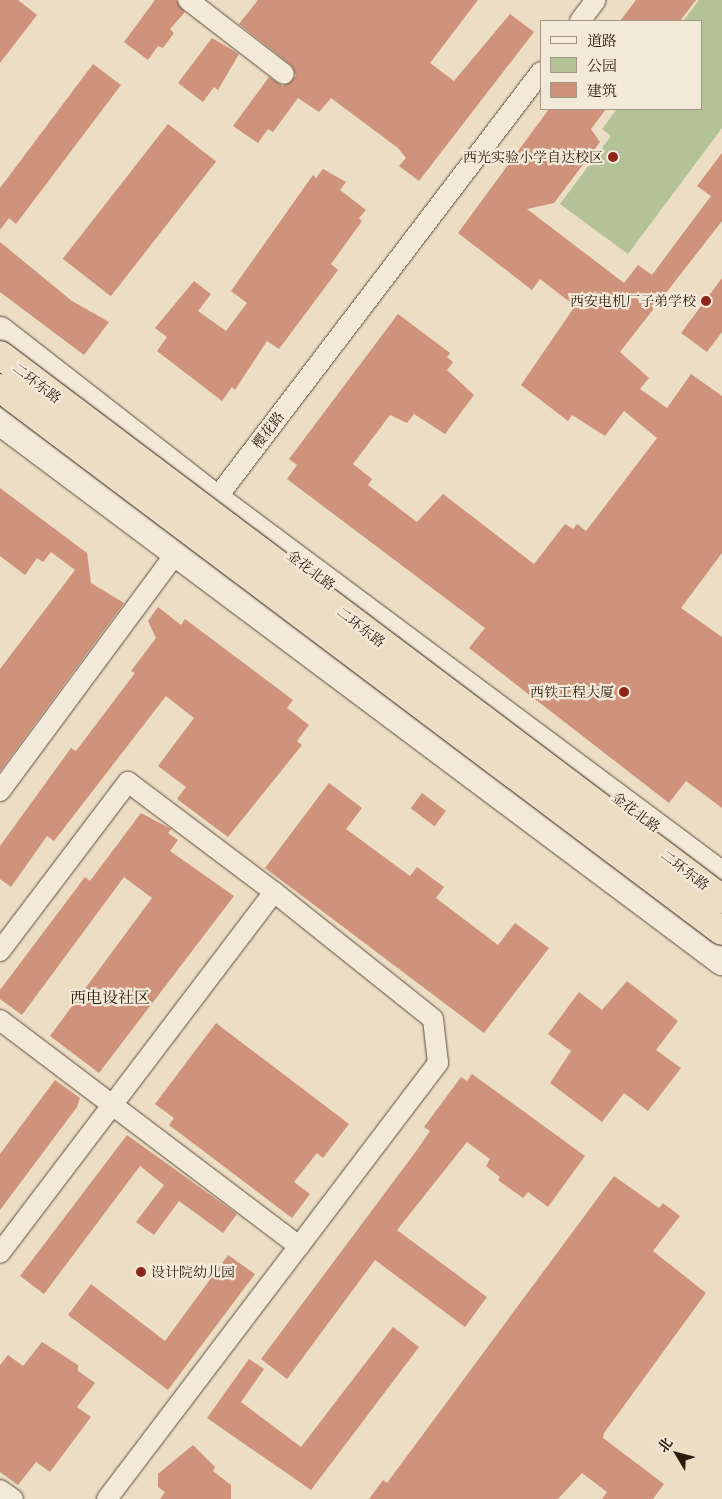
<!DOCTYPE html>
<meta charset="utf-8">
<style>
body{margin:0}
#map{position:relative;width:722px;height:1499px;overflow:hidden;background:#ecddc5;font-family:"Libre Caslon Text","Noto Serif SC",serif}
div>[style]{position:absolute}
.green>*{inset:0;background:#b4c297}
.building>*{inset:0;background:#cf927b;transform-origin:0 0}
.roads{filter:drop-shadow(0 0 1px #5b4c3c) drop-shadow(0 0 1px #5b4c3c)}
.street>*{height:20px;margin:-10px;padding:0 10px;transform-origin:10px;border-radius:10px;background:#f3e9d9}
.secondary>*{height:28px;margin:-14px;padding:0 14px;transform-origin:14px;border-radius:14px;background:#f3e9d9}
.bridges{filter:drop-shadow(0 0 1px #2b1b0e) drop-shadow(0 0 1px #2b1b0e)}
.highway-bridge>*{height:28px;margin:-14px;padding:0 14px;transform-origin:14px;border-radius:14px;background:#ecddc5}
.dots>*{width:14px;height:14px;translate:-50% -50%;box-sizing:border-box;border:2px solid #f3e9d9;border-radius:50%}
span{translate:-50% -50%;white-space:nowrap;text-align:center;line-height:1.15;-webkit-text-stroke:4.5px #f3e9d9;paint-order:stroke}
.poi-label{font-size:14px;color:#2b1b0e}
.right{translate:-100% -50%;text-align:right}
.left{translate:0 -50%;text-align:left}
.street-label{font-size:14px;color:#2b1b0e}
.quarter-label{font-size:16px;color:#2b1b0e}
.legend{position:absolute;left:540px;top:20px;width:162px;height:90px;box-sizing:border-box;background:#f3e9d9;border:1px solid #a39788;margin:0;padding:6px 9px;list-style:none;font-size:15px;color:#2b1b0e}
.legend li{display:flex;align-items:center;gap:10px;height:25px}
.legend b{width:25px;border:1px solid #a39788}
.north{position:absolute;left:652px;top:1429px;width:50px;height:50px;-webkit-text-stroke:4px #f3e9d9;paint-order:stroke;rotate:307deg;font-size:14px;font-weight:700;line-height:20px;text-align:center;color:#2b1b0e}
.north::after{content:'';display:block;margin:auto;width:18px;height:22px;background:#2b1b0e;clip-path:polygon(50% 0,100% 100%,50% 72%,0 100%)}
</style>
<div id="map">
<div class="green">
<div style="clip-path:polygon(699px 0,722px 0,722px 128px,628px 254px,560px 204px,611px 136px,602px 129px,617px 109px,701px 109px,701px 21px,683px 21px)"></div>
</div>
<div class="building">
<div style="clip-path:polygon(0 0,18px 0,37px 15px,0 63px)"></div>
<div style="clip-path:polygon(155px 0,176px 0,185px 12px,170px 29px,174px 33px,163px 48px,158px 46px,148px 60px,124px 42px)"></div>
<div style="clip-path:polygon(258px 0,478px 0,430px 63px,454px 81px,510px 14px,534px 32px,419px 181px,399px 166px,406px 158px,398px 148px,331px 98px,319px 112px,298px 98px,273px 132px,268px 129px,258px 143px,233px 126px,269px 77px,283px 86px,296px 76px,291px 65px,239px 24px)"></div>
<div style="clip-path:polygon(636px 0,696px 0,680px 21px,620px 21px)"></div>
<div style="clip-path:polygon(212px 38px,239px 54px,218px 90px,214px 87px,203px 102px,178px 83px)"></div>
<div style="clip-path:polygon(93px 64px,121px 85px,16px 224px,9px 218px,0 230px,0 188px)"></div>
<div style="clip-path:polygon(549px 109px,606px 109px,591px 129px,600px 142px,554px 203px,527px 209px,624px 283px,638px 265px,652px 275px,681px 236px,711px 196px,697px 186px,722px 153px,722px 221px,620px 352px,649px 378px,640px 389px,667px 408px,691px 374px,722px 396px,722px 553px,681px 608px,722px 637px,722px 808px,686px 781px,669px 803px,469px 648px,485px 628px,287px 479px,297px 465px,289px 459px,398px 314px,450px 353px,447px 357px,453px 362px,447px 370px,474px 395px,445px 434px,414px 414px,407px 423px,390px 415px,353px 464px,372px 479px,368px 485px,417px 522px,443px 494px,534px 564px,565px 524px,573px 529px,577px 524px,586px 531px,657px 438px,624px 411px,605px 436px,572px 415px,568px 421px,521px 385px,575px 306px,540px 279px,532px 290px,458px 233px)"></div>
<div style="left:168px;top:124px;width:61px;height:171px;rotate:38deg"></div>
<div style="clip-path:polygon(323px 169px,346px 182px,340px 190px,366px 210px,359px 218px,362px 221px,331px 264px,338px 270px,279px 349px,267px 341px,235px 390px,232px 387px,222px 401px,157px 351px,167px 337px,155px 328px,194px 281px,211px 294px,198px 311px,226px 331px,247px 303px,231px 291px,313px 175px,316px 178px)"></div>
<div style="clip-path:polygon(0 242px,72px 301px,109px 322px,84px 355px,0 292px)"></div>
<div style="clip-path:polygon(722px 278px,722px 332px,707px 352px,681px 333px)"></div>
<div style="clip-path:polygon(0 488px,87px 553px,91px 583px,124px 603px,0 771px,0 669px,75px 570px,51px 552px,43px 562px,37px 558px,25px 575px,0 556px)"></div>
<div style="clip-path:polygon(158px 607px,181px 625px,185px 619px,293px 700px,287px 708px,309px 725px,297px 741px,302px 745px,228px 837px,177px 799px,186px 787px,158px 766px,194px 718px,166px 696px,54px 841px,47px 836px,11px 887px,0 879px,0 846px,71px 748px,76px 751px,135px 673px,131px 671px,156px 638px,148px 621px)"></div>
<div style="clip-path:polygon(329px 783px,362px 808px,346px 829px,410px 876px,417px 867px,444px 887px,436px 898px,498px 945px,515px 923px,549px 948px,484px 1033px,265px 868px)"></div>
<div style="left:422px;top:793px;width:30px;height:19px;rotate:37deg"></div>
<div style="clip-path:polygon(141px 813px,171px 829px,168px 833px,178px 840px,170px 851px,234px 896px,99px 1073px,50px 1036px,152px 898px,124px 877px,22px 1015px,0 999px,0 990px,85px 877px,90px 881px)"></div>
<div style="clip-path:polygon(627px 981px,678px 1021px,656px 1050px,681px 1068px,648px 1111px,624px 1093px,602px 1122px,550px 1083px,571px 1051px,548px 1034px,579px 992px,602px 1010px)"></div>
<div style="clip-path:polygon(216px 1023px,349px 1124px,323px 1158px,317px 1153px,294px 1182px,310px 1194px,292px 1218px,169px 1125px,174px 1118px,155px 1104px)"></div>
<div style="clip-path:polygon(472px 1074px,585px 1156px,548px 1207px,528px 1192px,523px 1198px,498px 1180px,500px 1177px,486px 1166px,490px 1159px,467px 1142px,397px 1230px,487px 1297px,465px 1327px,375px 1260px,287px 1379px,261px 1359px,417px 1150px,430px 1131px,424px 1127px,461px 1077px,467px 1081px)"></div>
<div style="clip-path:polygon(55px 1080px,80px 1098px,77px 1107px,0 1210px,0 1154px)"></div>
<div style="clip-path:polygon(127px 1135px,237px 1214px,223px 1233px,179px 1201px,154px 1235px,136px 1222px,164px 1185px,140px 1166px,44px 1294px,20px 1276px)"></div>
<div style="clip-path:polygon(614px 1176px,659px 1208px,663px 1203px,680px 1216px,653px 1251px,706px 1293px,604px 1433px,603px 1438px,664px 1484px,653px 1499px,602px 1499px,607px 1492px,582px 1473px,558px 1499px,369px 1499px,383px 1480px,387px 1483px)"></div>
<div style="clip-path:polygon(228px 1255px,255px 1274px,168px 1390px,68px 1315px,91px 1284px,165px 1341px)"></div>
<div style="clip-path:polygon(393px 1327px,419px 1347px,311px 1490px,207px 1418px,249px 1359px,264px 1369px,241px 1402px,301px 1447px)"></div>
<div style="clip-path:polygon(42px 1342px,78px 1365px,78px 1371px,95px 1383px,77px 1407px,91px 1417px,50px 1472px,36px 1462px,18px 1485px,0 1472px,0 1365px,8px 1355px,23px 1366px)"></div>
<div style="clip-path:polygon(193px 1445px,215px 1467px,213px 1471px,231px 1485px,231px 1499px,160px 1499px,165px 1492px,158px 1487px,158px 1474px)"></div>
</div>
<div class="roads">
<div class="street">
<div style="left:188px;top:0;width:121px;rotate:37.6deg"></div>
<div style="left:580px;top:21px;width:26px;rotate:-53deg"></div>
<div style="left:209px;top:508px;width:548px;rotate:-52.71deg"></div>
<div style="left:0;top:791px;width:310px;rotate:-53.5deg"></div>
<div style="left:274px;top:892px;width:203px;rotate:38.6deg"></div>
<div style="left:433px;top:1019px;width:44px;rotate:83.5deg"></div>
<div style="left:438px;top:1063px;width:230px;rotate:127.2deg"></div>
<div style="left:0;top:951px;width:212px;rotate:-52.9deg"></div>
<div style="left:128px;top:782px;width:183px;rotate:37deg"></div>
<div style="left:274px;top:892px;width:453px;rotate:127.2deg"></div>
<div style="left:0;top:1020px;width:375px;rotate:37.1deg"></div>
<div style="left:299px;top:1246px;width:318px;rotate:127.2deg"></div>
<div style="left:0;top:1490px;width:16px;rotate:35deg"></div>
</div>
<div class="secondary">
<div style="left:0;top:331px;width:274px;rotate:37.9deg"></div>
<div style="left:216px;top:499px;width:631px;rotate:36.69deg"></div>
<div style="left:0;top:421px;width:902px;rotate:36.79deg"></div>
</div>
</div>
<div class="bridges">
<div class="highway-bridge">
<div style="left:0;top:355px;width:904px;rotate:37deg"></div>
<div style="left:0;top:388px;width:903px;rotate:36.95deg"></div>
</div>
</div>
<div class="dots">
<div style="left:613px;top:157px;background:#8f2418"></div>
<div style="left:706px;top:301px;background:#8f2418"></div>
<div style="left:624px;top:692px;background:#8f2418"></div>
<div style="left:141px;top:1272px;background:#8f2418"></div>
</div>
<div class="poi-label">
<span class="right" style="left:603px;top:157px">西光实验小学自达校区</span>
<span class="right" style="left:696px;top:301px">西安电机厂子弟学校</span>
<span class="right" style="left:614px;top:692px">西铁工程大厦</span>
<span class="left" style="left:151px;top:1272px">设计院幼儿园</span>
</div>
<div class="street-label">
<span style="left:37px;top:383px;rotate:37deg">二环东路</span>
<span style="left:268px;top:430px;rotate:-53deg">樱花路</span>
<span style="left:311px;top:570px;rotate:37deg">金花北路</span>
<span style="left:361px;top:627px;rotate:37deg">二环东路</span>
<span style="left:636px;top:812px;rotate:37deg">金花北路</span>
<span style="left:685px;top:870px;rotate:37deg">二环东路</span>
</div>
<div class="quarter-label">
<span style="left:110px;top:997px">西电设社区</span>
</div>
<ul class="legend">
<li><b style="height:6px;background:#f3e9d9"></b>道路</li>
<li><b style="height:14px;background:#b4c297"></b>公园</li>
<li><b style="height:14px;background:#cf927b"></b>建筑</li>
</ul>
<div class="north">北</div>
</div>
